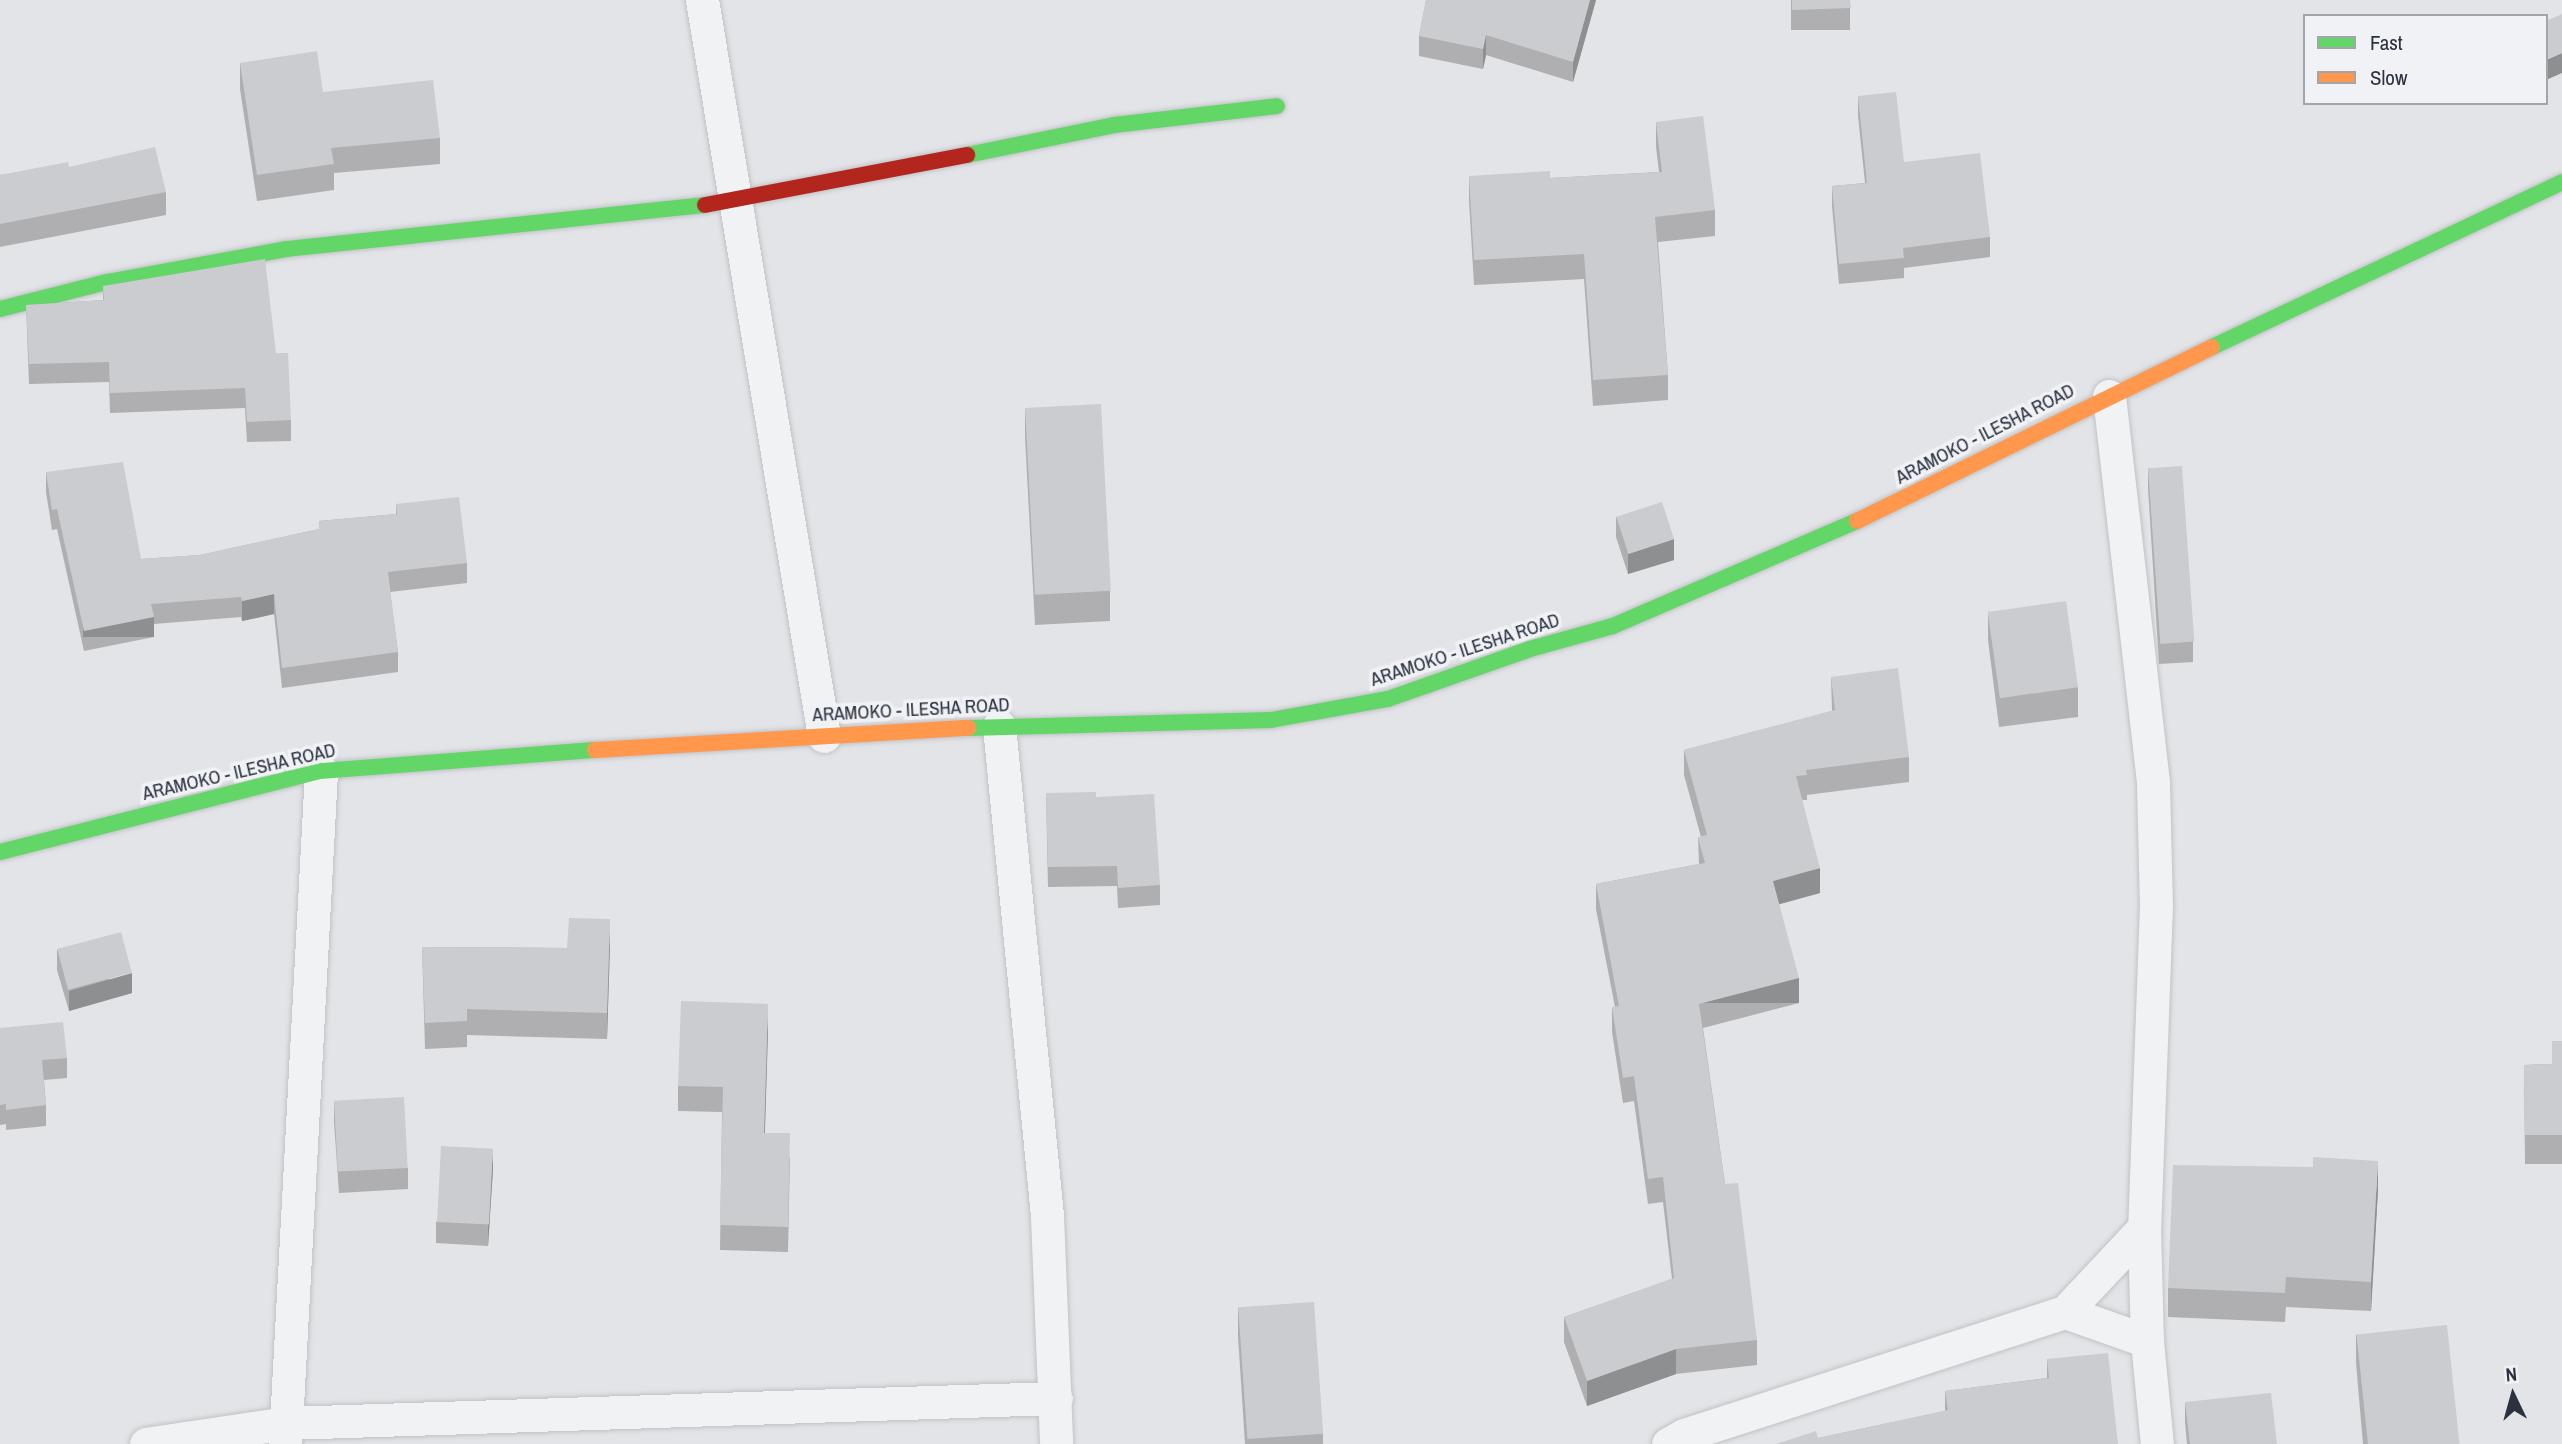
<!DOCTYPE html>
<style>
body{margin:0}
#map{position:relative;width:2562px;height:1444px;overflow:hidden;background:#e2e4e7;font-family:"Archivo Narrow",sans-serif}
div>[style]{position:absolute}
.roads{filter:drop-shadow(0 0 2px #c1c2c5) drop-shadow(0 0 2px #c1c2c5)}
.street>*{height:33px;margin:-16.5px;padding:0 16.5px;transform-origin:16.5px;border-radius:16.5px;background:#f1f2f4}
.fast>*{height:16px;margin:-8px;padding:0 8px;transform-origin:8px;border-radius:8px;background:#63d668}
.slow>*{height:16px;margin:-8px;padding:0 8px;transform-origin:8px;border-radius:8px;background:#ff974d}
.jam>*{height:16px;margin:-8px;padding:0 8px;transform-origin:8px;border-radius:8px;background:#b3261e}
.wall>*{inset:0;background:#afafb2;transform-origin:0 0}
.shaded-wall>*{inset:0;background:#8e8f91;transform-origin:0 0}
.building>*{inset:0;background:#cbcccf;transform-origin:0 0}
span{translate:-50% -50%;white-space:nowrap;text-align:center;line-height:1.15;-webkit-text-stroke:7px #f0f2f6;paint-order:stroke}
.street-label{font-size:19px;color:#2b313e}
.legend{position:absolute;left:2303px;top:14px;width:245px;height:91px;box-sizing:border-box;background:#f0f2f6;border:2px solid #a1a5ac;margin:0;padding:9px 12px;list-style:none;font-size:21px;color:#2b313e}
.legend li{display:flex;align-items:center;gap:14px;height:35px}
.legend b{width:35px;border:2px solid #a1a5ac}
.north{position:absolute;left:2478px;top:1360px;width:70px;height:70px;-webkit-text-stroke:5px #f0f2f6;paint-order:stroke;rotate:355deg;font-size:19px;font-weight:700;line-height:28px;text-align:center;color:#2b313e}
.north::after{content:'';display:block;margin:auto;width:24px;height:32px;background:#2b313e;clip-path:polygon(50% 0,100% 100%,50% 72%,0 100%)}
</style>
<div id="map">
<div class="roads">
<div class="street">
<div style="left:702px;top:0;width:746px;rotate:80.59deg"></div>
<div style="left:2109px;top:396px;width:390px;rotate:83.5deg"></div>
<div style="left:2153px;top:784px;width:121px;rotate:88.6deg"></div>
<div style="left:2156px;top:905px;width:323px;rotate:92.1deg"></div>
<div style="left:2144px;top:1228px;width:113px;rotate:88.5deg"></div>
<div style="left:2147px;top:1341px;width:103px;rotate:84.5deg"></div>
<div style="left:999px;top:726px;width:492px;rotate:84.4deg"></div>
<div style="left:1047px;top:1216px;width:228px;rotate:87.7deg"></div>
<div style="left:2065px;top:1312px;width:87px;rotate:19.5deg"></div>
<div style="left:285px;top:1443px;width:673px;rotate:-86.93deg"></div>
<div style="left:146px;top:1444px;width:142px;rotate:-8.5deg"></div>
<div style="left:286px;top:1423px;width:770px;rotate:-1.86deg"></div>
<div style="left:1668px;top:1444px;width:18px;rotate:-29deg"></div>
<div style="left:1684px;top:1435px;width:400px;rotate:-17.9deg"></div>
<div style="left:2065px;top:1312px;width:115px;rotate:-46.8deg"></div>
</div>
<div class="fast">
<div style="left:967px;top:155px;width:150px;rotate:-11.5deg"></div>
<div style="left:1114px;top:125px;width:164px;rotate:-6.6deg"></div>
<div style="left:0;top:309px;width:110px;rotate:-14.2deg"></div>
<div style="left:107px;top:282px;width:182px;rotate:-10.4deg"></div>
<div style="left:286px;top:249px;width:421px;rotate:-6deg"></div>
<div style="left:2212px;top:347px;width:387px;rotate:-25.2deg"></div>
<div style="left:968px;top:728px;width:303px;rotate:-1.5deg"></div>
<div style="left:1271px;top:720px;width:119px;rotate:-10.2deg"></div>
<div style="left:1388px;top:699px;width:151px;rotate:-19.4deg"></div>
<div style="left:1530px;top:649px;width:86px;rotate:-15.5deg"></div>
<div style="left:1613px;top:626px;width:266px;rotate:-23.3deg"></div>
<div style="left:0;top:852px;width:331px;rotate:-14.2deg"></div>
<div style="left:321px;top:771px;width:275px;rotate:-4.4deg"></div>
</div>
<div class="slow">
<div style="left:1857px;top:521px;width:395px;rotate:-26.1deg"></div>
<div style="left:595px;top:750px;width:374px;rotate:-3.4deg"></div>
</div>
<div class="jam">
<div style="left:705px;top:205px;width:267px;rotate:-10.8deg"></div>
</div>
</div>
<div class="wall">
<div style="clip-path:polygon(1426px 0,1596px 0,1573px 82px,1486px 55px,1483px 69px,1419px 56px,1419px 36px)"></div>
<div style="left:1791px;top:0;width:59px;height:30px"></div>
<div style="clip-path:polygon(240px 63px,323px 92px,440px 138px,440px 164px,334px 173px,334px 190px,257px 201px,240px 89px)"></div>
<div style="clip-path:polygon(1858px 96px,1904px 162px,1990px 237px,1990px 257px,1904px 268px,1904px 278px,1839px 284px,1832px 206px,1832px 186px,1865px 183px,1858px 116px)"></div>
<div style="clip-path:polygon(1656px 122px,1715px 210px,1715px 236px,1658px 242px,1668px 375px,1668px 400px,1593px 406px,1584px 279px,1474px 285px,1469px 201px,1469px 176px,1550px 178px,1659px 172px,1656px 147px)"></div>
<div style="clip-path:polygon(69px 167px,166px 192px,166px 215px,0 247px,0 175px)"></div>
<div style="clip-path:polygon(103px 286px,276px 353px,291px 420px,291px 441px,247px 442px,245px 408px,110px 413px,109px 382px,29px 384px,26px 305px,103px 300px)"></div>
<div style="clip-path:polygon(1025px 408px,1110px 591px,1110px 621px,1035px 625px,1025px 437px)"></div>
<div style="clip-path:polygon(2148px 467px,2193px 642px,2193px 662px,2159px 664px,2148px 488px)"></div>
<div style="clip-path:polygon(46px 472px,141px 559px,200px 555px,319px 529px,319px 521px,396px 514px,396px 504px,467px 563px,467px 583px,390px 592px,398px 652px,398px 672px,282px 688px,274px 614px,242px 621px,241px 617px,154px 624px,154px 637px,84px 651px,57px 529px,52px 530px,46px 492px)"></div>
<div style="clip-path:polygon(1616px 517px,1674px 560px,1628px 574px,1616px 537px)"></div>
<div style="clip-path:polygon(1988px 611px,2078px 687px,2078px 717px,1999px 727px,1988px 640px)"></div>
<div style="clip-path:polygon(1831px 677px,1909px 757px,1909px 782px,1807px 795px,1807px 800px,1802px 800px,1820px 893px,1779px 904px,1799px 1003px,1703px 1028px,1725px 1184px,1757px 1340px,1757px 1365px,1676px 1374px,1587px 1406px,1564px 1342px,1564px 1317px,1672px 1279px,1663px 1202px,1648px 1204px,1634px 1101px,1623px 1103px,1612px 1032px,1612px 1007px,1615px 1007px,1596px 909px,1596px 884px,1699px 864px,1698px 837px,1701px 837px,1684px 775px,1684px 750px,1832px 711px)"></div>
<div style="clip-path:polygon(1046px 793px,1096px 797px,1160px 885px,1160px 905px,1118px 908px,1117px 886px,1048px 887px)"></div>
<div style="clip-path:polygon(610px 945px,607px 1039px,467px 1035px,467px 1047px,425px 1049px,422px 947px,567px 948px)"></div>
<div style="clip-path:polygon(57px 949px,132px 993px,69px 1011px,57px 970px)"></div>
<div style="clip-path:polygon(0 1028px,67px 1058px,67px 1078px,44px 1080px,46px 1105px,46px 1126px,6px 1130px,6px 1124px,0 1125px)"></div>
<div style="clip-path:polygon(768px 1029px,765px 1133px,790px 1158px,788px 1252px,720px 1250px,722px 1112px,678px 1111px,678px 1086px)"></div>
<div style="clip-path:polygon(2562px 1041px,2562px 1164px,2525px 1164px,2524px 1065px,2552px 1064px)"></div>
<div style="clip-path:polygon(334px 1102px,408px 1168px,408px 1189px,339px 1193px,334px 1122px)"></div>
<div style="clip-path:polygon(493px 1169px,488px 1246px,436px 1243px,436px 1222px)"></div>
<div style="clip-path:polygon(2378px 1190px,2371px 1311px,2286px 1307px,2285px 1322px,2168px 1317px,2168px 1288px)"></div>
<div style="clip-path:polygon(1238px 1307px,1323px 1434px,1323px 1444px,1245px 1444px,1238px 1336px)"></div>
<div style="clip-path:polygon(2356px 1334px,2459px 1444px,2363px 1444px,2356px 1363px)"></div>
<div style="clip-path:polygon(2047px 1359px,2118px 1444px,1818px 1438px,1945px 1411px,1945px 1391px,2047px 1378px)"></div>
<div style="clip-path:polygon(2185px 1402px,2277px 1444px,2187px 1444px,2185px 1422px)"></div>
</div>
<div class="shaded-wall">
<div style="clip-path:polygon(1590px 0,1596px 0,1573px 82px,1573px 62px)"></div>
<div style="clip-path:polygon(1486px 35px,1486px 55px,1483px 69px,1483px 49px)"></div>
<div style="clip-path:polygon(2562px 53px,2562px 73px,2546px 80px,2546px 60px)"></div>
<div style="clip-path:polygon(1674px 539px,1674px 560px,1628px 574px,1628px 554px)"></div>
<div style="clip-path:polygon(274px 594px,274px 614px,242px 621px,242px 601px)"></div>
<div style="left:154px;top:617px;width:20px;height:71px;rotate:90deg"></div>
<div style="clip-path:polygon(1820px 868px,1820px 893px,1773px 906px,1773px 881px)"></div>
<div style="clip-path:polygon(610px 919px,610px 945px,607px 1039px,607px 1013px)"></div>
<div style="clip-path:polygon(132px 973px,132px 993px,69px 1011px,69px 991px)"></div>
<div style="left:1799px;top:978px;width:25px;height:103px;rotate:90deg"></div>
<div style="clip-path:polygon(768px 1004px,768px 1029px,764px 1158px,764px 1133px)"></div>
<div style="clip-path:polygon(493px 1149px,493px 1169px,488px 1246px,488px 1226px)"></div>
<div style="clip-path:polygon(2378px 1161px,2378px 1190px,2371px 1311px,2371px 1282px)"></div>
<div style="clip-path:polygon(1676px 1349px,1676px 1374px,1587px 1406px,1587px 1381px)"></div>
</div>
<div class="building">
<div style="clip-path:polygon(1426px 0,1590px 0,1573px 62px,1486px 35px,1483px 49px,1419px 36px)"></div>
<div style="clip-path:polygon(1792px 0,1850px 0,1851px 8px,1792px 10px)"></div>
<div style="clip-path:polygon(2562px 14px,2562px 53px,2546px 60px,2546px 21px)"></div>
<div style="clip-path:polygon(317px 51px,323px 92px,433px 80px,440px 138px,331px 148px,334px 164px,257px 175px,240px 63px)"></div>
<div style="clip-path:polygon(1896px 92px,1904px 162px,1980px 153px,1990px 237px,1903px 248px,1904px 258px,1839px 264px,1832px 186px,1867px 183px,1858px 96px)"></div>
<div style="clip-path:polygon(1703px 116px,1715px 210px,1655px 217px,1668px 375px,1593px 380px,1584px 254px,1474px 260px,1469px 176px,1550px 171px,1550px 178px,1662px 172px,1656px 122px)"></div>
<div style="clip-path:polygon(155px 147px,166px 192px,0 224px,0 175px,68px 162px,69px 167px)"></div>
<div style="clip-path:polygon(265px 259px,276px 353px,288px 353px,291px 420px,247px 422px,245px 388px,110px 393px,109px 362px,29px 364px,26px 305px,104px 300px,103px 286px)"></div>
<div style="left:1101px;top:404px;width:187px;height:76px;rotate:87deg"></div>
<div style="clip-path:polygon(123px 462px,141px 559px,200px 555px,319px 529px,319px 521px,397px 514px,396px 504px,459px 497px,467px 563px,388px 572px,398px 652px,282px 668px,274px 594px,242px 601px,241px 597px,151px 604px,154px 617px,84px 631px,57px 509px,52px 510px,46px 472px)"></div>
<div style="left:2182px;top:466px;width:176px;height:34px;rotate:86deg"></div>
<div style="left:1662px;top:502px;width:39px;height:48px;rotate:72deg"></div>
<div style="left:2066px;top:601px;width:87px;height:79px;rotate:82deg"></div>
<div style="clip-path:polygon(1898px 668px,1909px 757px,1806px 770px,1807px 775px,1796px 776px,1820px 868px,1773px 881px,1799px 978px,1699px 1004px,1725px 1184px,1738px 1183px,1757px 1340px,1676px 1349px,1587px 1381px,1564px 1317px,1674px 1278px,1663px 1177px,1648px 1179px,1634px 1076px,1623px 1078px,1612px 1007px,1619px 1006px,1596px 884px,1705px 863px,1698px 837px,1707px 835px,1684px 750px,1835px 710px,1831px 677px)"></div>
<div style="clip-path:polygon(1096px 792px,1096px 797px,1154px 794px,1160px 885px,1118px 888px,1117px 866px,1048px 867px,1046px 793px)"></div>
<div style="clip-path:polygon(569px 918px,610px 919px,607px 1013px,467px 1009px,467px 1021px,425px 1023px,422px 947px,567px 948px)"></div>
<div style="left:121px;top:932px;width:42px;height:66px;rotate:75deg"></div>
<div style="clip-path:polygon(681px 1001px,768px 1004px,764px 1133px,790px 1133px,788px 1227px,720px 1225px,723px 1087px,678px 1086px)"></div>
<div style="clip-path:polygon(63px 1022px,67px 1058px,42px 1060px,46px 1105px,6px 1110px,6px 1104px,0 1105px,0 1028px)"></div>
<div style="clip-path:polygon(2552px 1041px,2562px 1041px,2562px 1135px,2525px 1135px,2524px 1065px,2552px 1064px)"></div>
<div style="left:404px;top:1097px;width:71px;height:70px;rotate:87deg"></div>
<div style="left:441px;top:1146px;width:52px;height:76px;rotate:3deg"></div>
<div style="clip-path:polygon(2313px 1157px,2378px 1161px,2371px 1282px,2286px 1277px,2285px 1293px,2168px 1288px,2173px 1165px,2313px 1167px)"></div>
<div style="left:1314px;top:1302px;width:132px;height:76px;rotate:86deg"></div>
<div style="left:2447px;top:1325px;width:120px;height:91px;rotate:84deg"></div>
<div style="clip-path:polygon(2108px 1353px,2118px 1444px,1776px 1444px,1816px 1431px,1818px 1438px,1948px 1410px,1945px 1391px,2049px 1378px,2047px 1359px)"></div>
<div style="clip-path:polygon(2271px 1393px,2277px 1444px,2190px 1444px,2185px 1402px)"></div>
</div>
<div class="street-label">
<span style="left:1985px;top:434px;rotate:-27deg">ARAMOKO - ILESHA ROAD</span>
<span style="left:1465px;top:650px;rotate:-18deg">ARAMOKO - ILESHA ROAD</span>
<span style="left:911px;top:710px;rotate:-3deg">ARAMOKO - ILESHA ROAD</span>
<span style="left:239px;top:772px;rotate:-13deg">ARAMOKO - ILESHA ROAD</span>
</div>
<ul class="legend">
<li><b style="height:9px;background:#63d668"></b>Fast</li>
<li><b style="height:9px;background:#ff974d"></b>Slow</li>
</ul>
<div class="north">N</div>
</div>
